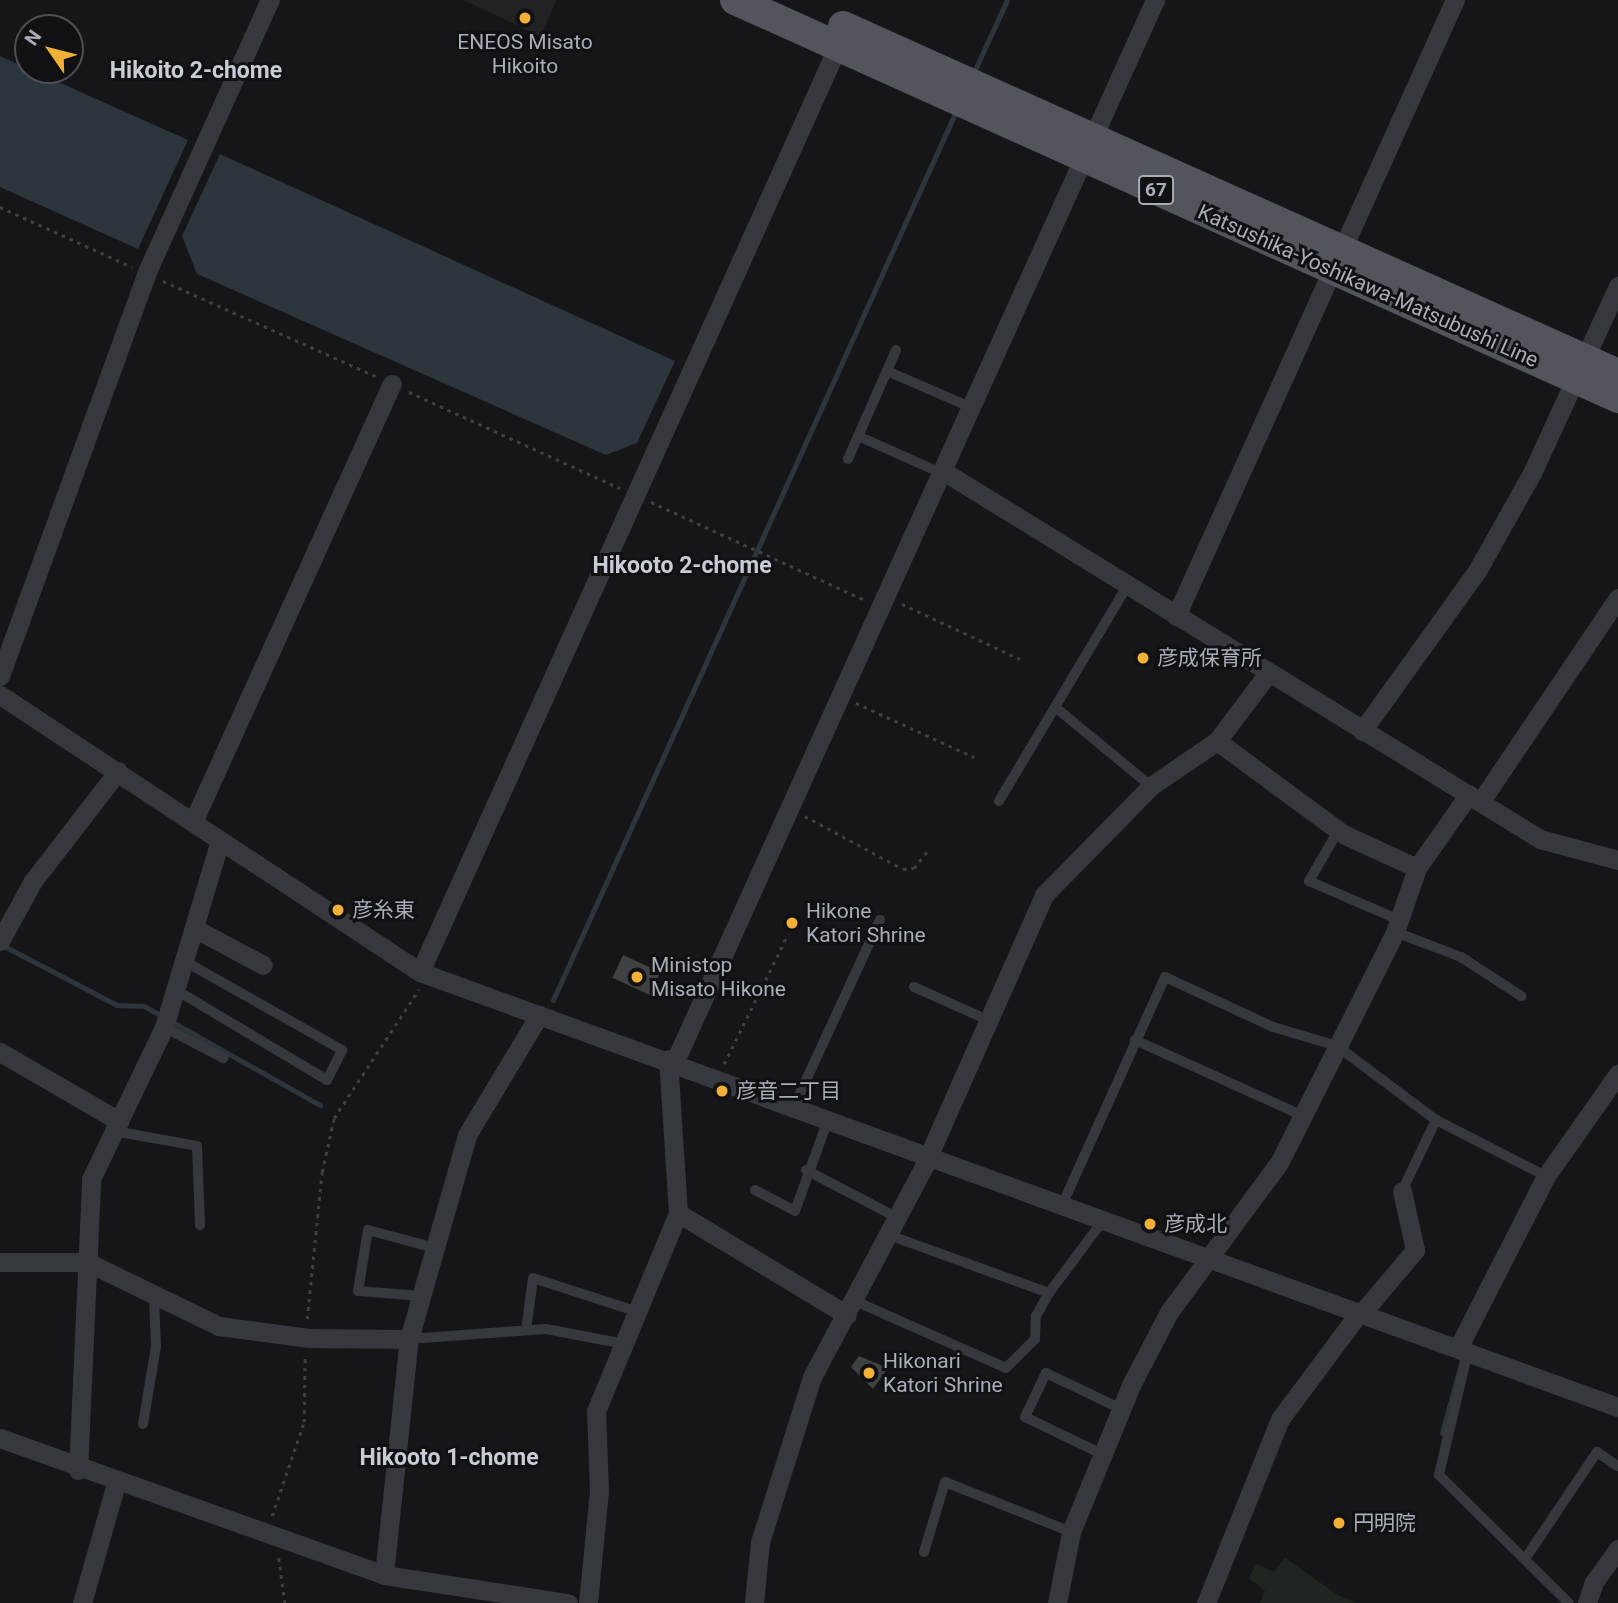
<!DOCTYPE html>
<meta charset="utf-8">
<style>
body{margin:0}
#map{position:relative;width:1618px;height:1603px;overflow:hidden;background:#161618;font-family:Roboto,"Noto Sans JP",sans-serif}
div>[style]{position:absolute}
.built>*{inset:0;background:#222225}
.green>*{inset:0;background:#1e261f}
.water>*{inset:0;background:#2c353c}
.stream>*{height:5px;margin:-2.5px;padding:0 2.5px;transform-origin:2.5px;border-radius:2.5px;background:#2c353c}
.building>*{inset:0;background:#404145;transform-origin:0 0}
.path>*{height:2.5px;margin-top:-1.25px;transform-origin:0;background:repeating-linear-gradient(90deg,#3d3f44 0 3.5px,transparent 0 8.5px)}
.service>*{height:10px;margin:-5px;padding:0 5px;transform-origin:5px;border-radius:5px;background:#37383d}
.minor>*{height:19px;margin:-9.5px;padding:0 9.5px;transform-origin:9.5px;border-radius:9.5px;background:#37383d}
.primary>*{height:30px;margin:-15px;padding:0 15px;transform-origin:15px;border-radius:15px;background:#53555c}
.dots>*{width:19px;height:19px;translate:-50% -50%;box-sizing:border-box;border:4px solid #111113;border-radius:50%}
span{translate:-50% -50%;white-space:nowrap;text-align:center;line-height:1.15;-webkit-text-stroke:6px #111113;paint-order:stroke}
.shield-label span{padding:2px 5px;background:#111113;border:2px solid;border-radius:5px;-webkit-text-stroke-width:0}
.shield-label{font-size:19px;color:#a8adb8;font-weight:700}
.poi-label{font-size:21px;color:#a8adb8}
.left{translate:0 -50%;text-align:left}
.street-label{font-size:21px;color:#a8adb8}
.neighbourhood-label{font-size:23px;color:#c9ccd4;font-weight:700}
.north{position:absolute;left:14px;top:14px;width:70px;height:70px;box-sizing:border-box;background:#111113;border:2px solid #4d4f55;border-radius:50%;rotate:305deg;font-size:19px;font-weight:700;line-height:28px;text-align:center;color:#a8adb8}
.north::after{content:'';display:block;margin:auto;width:24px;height:32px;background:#f2b134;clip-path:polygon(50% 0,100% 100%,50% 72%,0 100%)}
</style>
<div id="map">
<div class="built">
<div style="clip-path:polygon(463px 0,557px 0,540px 36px)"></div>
</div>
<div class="green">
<div style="clip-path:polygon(1285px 1558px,1338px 1595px,1356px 1603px,1260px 1603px,1265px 1591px,1249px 1578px,1256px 1564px,1274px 1572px)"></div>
</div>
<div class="water">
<div style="clip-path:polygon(0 56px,188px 140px,138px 249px,0 187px)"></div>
<div style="clip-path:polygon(220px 154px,675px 361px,637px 443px,606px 455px,197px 274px,182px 236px)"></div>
</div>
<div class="stream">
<div style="left:973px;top:74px;width:81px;rotate:-65.3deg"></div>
<div style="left:2px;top:945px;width:130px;rotate:27.6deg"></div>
<div style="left:117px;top:1005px;width:27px;rotate:2deg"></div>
<div style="left:144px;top:1006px;width:202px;rotate:29.4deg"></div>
<div style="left:553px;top:1000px;width:976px;rotate:-65.61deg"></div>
<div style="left:1442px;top:1433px;width:80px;rotate:-74.7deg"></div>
</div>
<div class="building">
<div style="left:623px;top:955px;width:41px;height:25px;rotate:25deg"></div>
<div style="clip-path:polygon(859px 1356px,888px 1368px,873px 1389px,851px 1367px)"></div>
</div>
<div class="path">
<div style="left:0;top:207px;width:145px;rotate:24.4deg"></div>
<div style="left:163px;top:281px;width:235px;rotate:24.1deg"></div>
<div style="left:409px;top:392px;width:232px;rotate:24.5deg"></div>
<div style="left:651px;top:502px;width:235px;rotate:24.6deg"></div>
<div style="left:902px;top:604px;width:130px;rotate:25deg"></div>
<div style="left:856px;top:703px;width:130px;rotate:24.6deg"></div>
<div style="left:805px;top:816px;width:111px;rotate:28.4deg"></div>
<div style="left:903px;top:869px;width:11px;rotate:-5deg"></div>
<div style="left:914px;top:868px;width:24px;rotate:-52deg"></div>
<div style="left:724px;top:1064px;width:145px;rotate:-63.8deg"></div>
<div style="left:307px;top:1319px;width:148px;rotate:-84.2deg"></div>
<div style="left:322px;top:1172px;width:55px;rotate:-77.5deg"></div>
<div style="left:334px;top:1118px;width:154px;rotate:-56.6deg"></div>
<div style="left:272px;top:1516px;width:99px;rotate:-71.2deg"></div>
<div style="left:304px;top:1422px;width:68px;rotate:-89.2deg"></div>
<div style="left:279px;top:1558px;width:45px;rotate:82.4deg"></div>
</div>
<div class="service">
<div style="left:887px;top:371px;width:90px;rotate:23.4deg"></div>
<div style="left:858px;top:436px;width:91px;rotate:24deg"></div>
<div style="left:848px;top:459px;width:119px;rotate:-66.2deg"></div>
<div style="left:1055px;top:707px;width:124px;rotate:39.5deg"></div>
<div style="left:999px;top:801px;width:252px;rotate:-59.2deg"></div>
<div style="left:1338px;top:831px;width:58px;rotate:120.1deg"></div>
<div style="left:1309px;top:881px;width:98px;rotate:23.4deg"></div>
<div style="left:1395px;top:932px;width:71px;rotate:20.7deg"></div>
<div style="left:1461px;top:957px;width:72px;rotate:33deg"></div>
<div style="left:914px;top:987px;width:81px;rotate:24deg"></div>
<div style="left:176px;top:990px;width:176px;rotate:30.8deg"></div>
<div style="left:327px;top:1080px;width:34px;rotate:-63deg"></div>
<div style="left:342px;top:1050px;width:181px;rotate:-150.6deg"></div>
<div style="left:164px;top:1027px;width:67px;rotate:27.7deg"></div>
<div style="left:1135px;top:1040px;width:184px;rotate:24.3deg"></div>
<div style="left:795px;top:1104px;width:203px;rotate:-65.2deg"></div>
<div style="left:114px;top:1131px;width:84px;rotate:10.2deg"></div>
<div style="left:197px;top:1146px;width:79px;rotate:87.8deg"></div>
<div style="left:806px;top:1170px;width:104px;rotate:27.6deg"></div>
<div style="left:755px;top:1190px;width:45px;rotate:27.7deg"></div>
<div style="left:795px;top:1211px;width:100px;rotate:-70.1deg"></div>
<div style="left:1402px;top:1191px;width:79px;rotate:-64.4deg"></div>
<div style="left:1063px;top:1203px;width:248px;rotate:-65.7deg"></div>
<div style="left:1165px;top:977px;width:119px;rotate:24.8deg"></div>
<div style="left:1273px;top:1027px;width:67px;rotate:16.5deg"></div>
<div style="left:1337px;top:1046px;width:124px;rotate:36.8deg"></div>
<div style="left:1436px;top:1120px;width:123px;rotate:27deg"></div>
<div style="left:1049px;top:1293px;width:94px;rotate:-53.3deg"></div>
<div style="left:421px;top:1296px;width:63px;rotate:-175.5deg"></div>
<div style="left:358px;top:1291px;width:62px;rotate:-80.7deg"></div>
<div style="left:368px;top:1230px;width:69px;rotate:15deg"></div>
<div style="left:855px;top:1301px;width:165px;rotate:23.9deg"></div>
<div style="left:1006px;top:1368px;width:41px;rotate:-45deg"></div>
<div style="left:1035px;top:1339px;width:23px;rotate:-88deg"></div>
<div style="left:1036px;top:1316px;width:26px;rotate:-61deg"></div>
<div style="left:1049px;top:1293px;width:170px;rotate:-160.1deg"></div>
<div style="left:526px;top:1330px;width:52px;rotate:-82.3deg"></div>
<div style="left:533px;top:1278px;width:110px;rotate:17.9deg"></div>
<div style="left:409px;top:1339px;width:137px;rotate:-4.2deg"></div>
<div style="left:546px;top:1329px;width:80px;rotate:10.8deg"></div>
<div style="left:1468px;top:1351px;width:127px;rotate:103.2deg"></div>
<div style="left:1439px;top:1475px;width:182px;rotate:44.6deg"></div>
<div style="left:143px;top:1424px;width:79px;rotate:-80.5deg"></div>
<div style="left:156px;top:1346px;width:47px;rotate:-92.4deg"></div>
<div style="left:1102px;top:1454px;width:85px;rotate:-154.3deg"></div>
<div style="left:1025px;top:1417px;width:49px;rotate:-64.5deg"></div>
<div style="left:1046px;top:1373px;width:83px;rotate:25.6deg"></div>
<div style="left:924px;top:1552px;width:73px;rotate:-73.3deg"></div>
<div style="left:945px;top:1482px;width:136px;rotate:21.6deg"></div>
<div style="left:1525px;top:1559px;width:129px;rotate:-56.1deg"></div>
<div style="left:1597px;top:1452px;width:25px;rotate:34deg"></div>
</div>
<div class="minor">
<div style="left:1341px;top:252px;width:277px;rotate:-65.7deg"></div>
<div style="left:943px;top:471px;width:701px;rotate:31.65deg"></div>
<div style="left:1540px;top:839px;width:81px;rotate:15.1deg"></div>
<div style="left:1176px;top:616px;width:381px;rotate:-65.7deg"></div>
<div style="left:0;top:676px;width:428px;rotate:-70deg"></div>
<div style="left:146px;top:274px;width:301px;rotate:-65.7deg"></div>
<div style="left:0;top:695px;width:503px;rotate:33.41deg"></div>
<div style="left:420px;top:972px;width:1275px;rotate:19.96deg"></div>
<div style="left:1362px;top:731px;width:197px;rotate:-54.3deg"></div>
<div style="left:1477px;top:571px;width:112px;rotate:-60.7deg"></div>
<div style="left:1532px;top:473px;width:206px;rotate:-65.3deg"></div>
<div style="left:1217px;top:741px;width:157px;rotate:36.4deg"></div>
<div style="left:1343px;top:834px;width:81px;rotate:24.7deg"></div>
<div style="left:1481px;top:801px;width:245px;rotate:-56deg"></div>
<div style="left:193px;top:822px;width:481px;rotate:-65.6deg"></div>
<div style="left:194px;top:928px;width:78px;rotate:28.2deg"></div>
<div style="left:0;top:941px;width:68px;rotate:-61.2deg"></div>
<div style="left:33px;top:881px;width:139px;rotate:-52.3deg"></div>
<div style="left:420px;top:972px;width:1016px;rotate:-65.71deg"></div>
<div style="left:0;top:1052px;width:138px;rotate:30.1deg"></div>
<div style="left:675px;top:1061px;width:1165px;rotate:-65.66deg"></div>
<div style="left:678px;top:1213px;width:197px;rotate:31.1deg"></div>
<div style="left:0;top:1262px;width:87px"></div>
<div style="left:87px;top:1262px;width:147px;rotate:25.9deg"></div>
<div style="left:219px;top:1326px;width:91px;rotate:7.6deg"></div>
<div style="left:309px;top:1338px;width:100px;rotate:0.6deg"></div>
<div style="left:1361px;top:1314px;width:84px;rotate:-49.8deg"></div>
<div style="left:1415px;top:1250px;width:60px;rotate:-102.4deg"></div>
<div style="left:1458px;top:1348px;width:193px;rotate:-62.9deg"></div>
<div style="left:1546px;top:1176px;width:125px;rotate:-54.8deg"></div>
<div style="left:0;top:1438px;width:408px;rotate:19.6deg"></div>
<div style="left:384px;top:1575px;width:186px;rotate:8.7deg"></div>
<div style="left:78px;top:1470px;width:291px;rotate:-87.4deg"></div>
<div style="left:91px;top:1179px;width:169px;rotate:-64.3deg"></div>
<div style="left:164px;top:1027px;width:195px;rotate:-73.3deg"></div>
<div style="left:384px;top:1575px;width:237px;rotate:-84deg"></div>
<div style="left:409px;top:1339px;width:212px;rotate:-74.1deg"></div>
<div style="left:467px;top:1135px;width:140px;rotate:-59deg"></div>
<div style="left:82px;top:1603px;width:124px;rotate:-74.1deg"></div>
<div style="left:588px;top:1603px;width:113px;rotate:-84.4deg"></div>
<div style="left:599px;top:1491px;width:80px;rotate:-92.1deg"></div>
<div style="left:596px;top:1411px;width:214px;rotate:-67.5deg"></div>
<div style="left:678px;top:1213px;width:154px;rotate:-93.7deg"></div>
<div style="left:754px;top:1603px;width:61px;rotate:-84.4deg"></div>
<div style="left:760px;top:1542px;width:173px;rotate:-72.5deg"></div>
<div style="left:812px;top:1377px;width:239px;rotate:-62deg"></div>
<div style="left:924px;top:1166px;width:296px;rotate:-66.1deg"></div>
<div style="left:1044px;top:895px;width:153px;rotate:-45.5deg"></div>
<div style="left:1151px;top:786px;width:80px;rotate:-34.3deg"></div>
<div style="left:1217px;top:741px;width:86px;rotate:-53deg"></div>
<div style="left:1057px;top:1603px;width:72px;rotate:-78.8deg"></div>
<div style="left:1071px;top:1532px;width:159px;rotate:-67.8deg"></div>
<div style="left:1131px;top:1385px;width:82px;rotate:-62.5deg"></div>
<div style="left:1169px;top:1312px;width:185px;rotate:-53.6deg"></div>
<div style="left:1279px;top:1163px;width:258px;rotate:-63.3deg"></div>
<div style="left:1395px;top:932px;width:68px;rotate:-71deg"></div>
<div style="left:1417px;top:868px;width:90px;rotate:-54.9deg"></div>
<div style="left:1206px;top:1603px;width:198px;rotate:-68.1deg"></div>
<div style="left:1280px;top:1419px;width:132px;rotate:-53.3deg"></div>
<div style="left:1587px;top:1603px;width:22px;rotate:-72deg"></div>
<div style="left:1594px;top:1582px;width:41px;rotate:-54deg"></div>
</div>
<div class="primary">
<div style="left:735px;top:0;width:969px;rotate:24.26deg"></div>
<div style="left:843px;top:26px;width:850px;rotate:24.18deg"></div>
</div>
<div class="dots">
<div style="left:525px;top:18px;background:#f2b134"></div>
<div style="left:1143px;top:658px;background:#f2b134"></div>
<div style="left:338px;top:910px;background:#f2b134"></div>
<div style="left:792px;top:923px;background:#f2b134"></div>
<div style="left:637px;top:977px;background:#f2b134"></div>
<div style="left:722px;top:1091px;background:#f2b134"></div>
<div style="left:1150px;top:1224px;background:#f2b134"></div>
<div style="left:869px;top:1373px;background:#f2b134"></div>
<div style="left:1339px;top:1523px;background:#f2b134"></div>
</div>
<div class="shield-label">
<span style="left:1156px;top:190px">67</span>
</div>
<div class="poi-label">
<span style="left:525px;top:54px">ENEOS Misato<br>Hikoito</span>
<span class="left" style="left:1157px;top:658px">彦成保育所</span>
<span class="left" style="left:352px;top:910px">彦糸東</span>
<span class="left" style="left:806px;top:923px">Hikone<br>Katori Shrine</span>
<span class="left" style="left:651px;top:977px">Ministop<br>Misato Hikone</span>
<span class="left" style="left:736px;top:1091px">彦音二丁目</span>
<span class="left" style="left:1164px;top:1224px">彦成北</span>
<span class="left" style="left:883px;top:1373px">Hikonari<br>Katori Shrine</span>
<span class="left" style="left:1353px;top:1523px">円明院</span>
</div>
<div class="street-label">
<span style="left:1368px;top:286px;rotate:24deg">Katsushika-Yoshikawa-Matsubushi Line</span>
</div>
<div class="neighbourhood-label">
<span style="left:196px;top:71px">Hikoito 2-chome</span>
<span style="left:682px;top:566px">Hikooto 2-chome</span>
<span style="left:449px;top:1458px">Hikooto 1-chome</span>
</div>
<div class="north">N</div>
</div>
